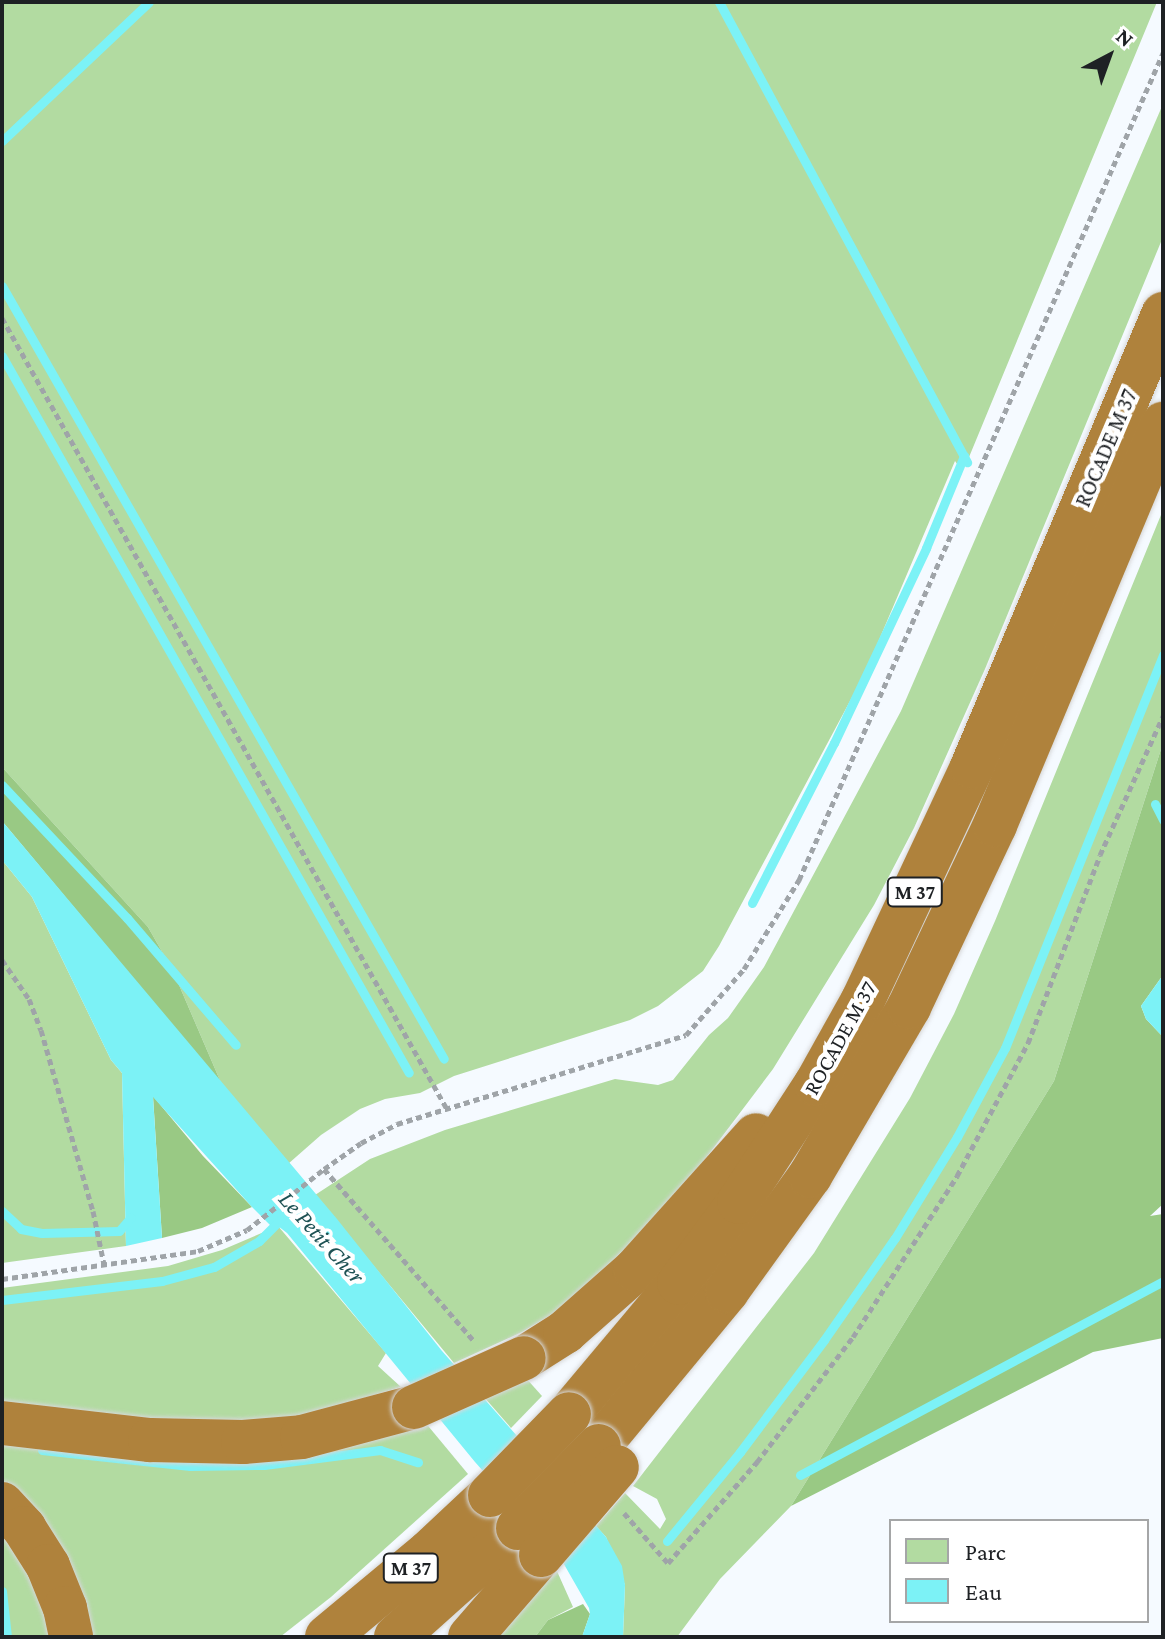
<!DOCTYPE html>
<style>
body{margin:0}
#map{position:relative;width:1165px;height:1639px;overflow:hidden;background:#f5faff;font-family:"Crimson Pro",serif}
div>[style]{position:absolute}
.green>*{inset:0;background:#b2dba1}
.forest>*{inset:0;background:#99c984}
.water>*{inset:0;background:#7cf2f6}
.stream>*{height:9px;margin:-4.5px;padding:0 4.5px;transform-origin:4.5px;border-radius:4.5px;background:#7cf2f6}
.path>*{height:5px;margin-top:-2.5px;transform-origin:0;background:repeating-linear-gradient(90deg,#9fa4a8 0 6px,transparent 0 10px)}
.roads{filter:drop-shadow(0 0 2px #d6d7d8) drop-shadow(0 0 2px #d6d7d8)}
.highway>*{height:44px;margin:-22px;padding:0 22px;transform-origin:22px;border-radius:22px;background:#af823c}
.bridges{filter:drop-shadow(0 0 2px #d6d7d8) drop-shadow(0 0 2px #d6d7d8)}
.highway-bridge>*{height:44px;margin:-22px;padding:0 22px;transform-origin:22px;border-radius:22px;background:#af823c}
span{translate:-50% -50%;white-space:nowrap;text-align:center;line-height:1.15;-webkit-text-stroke:8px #fff;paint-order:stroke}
.shield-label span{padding:2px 6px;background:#fff;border:2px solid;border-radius:6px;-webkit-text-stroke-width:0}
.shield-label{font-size:20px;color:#1e2124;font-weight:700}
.street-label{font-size:22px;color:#1e2124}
.water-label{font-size:24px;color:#1e5254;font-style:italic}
.frame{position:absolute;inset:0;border:4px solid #1e2124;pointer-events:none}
.legend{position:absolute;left:889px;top:1519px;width:260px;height:104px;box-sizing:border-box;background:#fff;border:2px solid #a5a6a7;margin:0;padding:10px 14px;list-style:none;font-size:24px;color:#1e2124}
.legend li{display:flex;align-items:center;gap:16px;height:40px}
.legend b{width:40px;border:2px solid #a5a6a7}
.north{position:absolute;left:1069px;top:16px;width:80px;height:80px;-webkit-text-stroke:6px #fff;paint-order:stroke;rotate:41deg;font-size:22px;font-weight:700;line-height:32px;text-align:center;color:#1e2124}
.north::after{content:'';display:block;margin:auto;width:28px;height:36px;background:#1e2124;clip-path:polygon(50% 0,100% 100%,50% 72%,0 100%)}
</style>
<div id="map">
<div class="green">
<div style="clip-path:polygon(2px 2px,1157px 2px,967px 462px,962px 471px,955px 461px,865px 673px,719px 946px,703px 971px,658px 1006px,630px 1020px,454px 1076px,420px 1093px,385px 1099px,360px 1109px,321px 1135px,288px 1164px,222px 1085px,173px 971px,148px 927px,2px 767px)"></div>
<div style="clip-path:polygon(1163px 104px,1163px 237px,985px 669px,914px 828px,874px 905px,773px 1069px,656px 1224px,576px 1300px,522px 1332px,454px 1363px,315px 1195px,370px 1159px,445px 1130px,615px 1079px,658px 1085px,673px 1080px,709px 1035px,728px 1018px,764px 967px,901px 711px)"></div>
<div style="clip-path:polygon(1163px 510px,1163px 743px,1054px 1081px,791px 1506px,720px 1579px,677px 1637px,623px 1637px,625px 1585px,606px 1537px,596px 1526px,625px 1493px,660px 1529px,666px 1519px,657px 1499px,633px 1486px,814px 1253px,910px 1098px,954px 1014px,995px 921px)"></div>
<div style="clip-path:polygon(2px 860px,32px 897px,111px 1060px,122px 1073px,126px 1246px,2px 1263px)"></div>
<div style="clip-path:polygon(278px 1226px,386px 1353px,378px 1366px,401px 1387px,310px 1414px,257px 1422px,169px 1422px,2px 1402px,2px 1288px,168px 1266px,222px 1250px)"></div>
<div style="clip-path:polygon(525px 1377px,542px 1396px,511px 1428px,484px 1397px)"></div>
<div style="clip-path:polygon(424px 1421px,468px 1474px,331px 1597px,280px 1637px,86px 1637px,2px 1484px,2px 1434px)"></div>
<div style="clip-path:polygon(2px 1531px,34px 1577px,51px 1637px,2px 1637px)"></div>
<div style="clip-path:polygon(556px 1569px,573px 1607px,548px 1620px,535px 1637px,496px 1637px)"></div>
</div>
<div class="forest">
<div style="clip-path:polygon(1163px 743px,1163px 975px,1141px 1006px,1146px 1019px,1163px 1037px,1163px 1204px,1150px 1216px,1163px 1214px,1163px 1338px,1093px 1352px,791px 1506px,1054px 1081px)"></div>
<div style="clip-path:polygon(2px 767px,148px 927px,173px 971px,222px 1085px,2px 821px)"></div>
<div style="clip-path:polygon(153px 1096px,203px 1156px,252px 1207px,202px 1228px,162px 1238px)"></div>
<div style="clip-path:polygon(583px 1604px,590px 1614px,582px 1637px,535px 1637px,548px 1620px)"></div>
</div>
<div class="water">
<div style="clip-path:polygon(2px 821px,337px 1219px,442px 1351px,606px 1537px,622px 1566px,625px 1585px,623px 1637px,582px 1637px,590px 1614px,589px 1608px,561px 1559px,475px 1462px,287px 1233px,278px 1226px,272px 1227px,252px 1207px,153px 1097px,162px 1238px,126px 1246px,122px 1073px,111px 1060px,32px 897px,2px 860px)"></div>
<div style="clip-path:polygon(1163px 975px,1163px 1037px,1146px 1019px,1141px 1006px)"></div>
</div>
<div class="stream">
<div style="left:719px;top:2px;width:523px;rotate:61.67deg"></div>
<div style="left:2px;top:141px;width:202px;rotate:-43.4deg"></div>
<div style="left:2px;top:286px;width:890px;rotate:60.24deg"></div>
<div style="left:2px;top:356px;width:824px;rotate:60.42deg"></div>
<div style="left:2px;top:785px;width:183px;rotate:46.8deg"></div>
<div style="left:127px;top:918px;width:167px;rotate:49.4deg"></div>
<div style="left:1155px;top:804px;width:18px;rotate:63deg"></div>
<div style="left:752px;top:903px;width:180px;rotate:-62.9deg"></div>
<div style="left:834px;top:743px;width:216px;rotate:-64.7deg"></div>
<div style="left:926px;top:548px;width:100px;rotate:-67.6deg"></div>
<div style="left:2px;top:1211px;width:26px;rotate:43deg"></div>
<div style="left:21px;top:1229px;width:21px;rotate:11deg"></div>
<div style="left:42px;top:1233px;width:77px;rotate:-1.5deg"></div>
<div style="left:119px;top:1231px;width:18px;rotate:-49deg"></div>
<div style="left:2px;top:1300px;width:161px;rotate:-6.8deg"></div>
<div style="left:162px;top:1281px;width:54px;rotate:-15.1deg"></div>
<div style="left:214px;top:1267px;width:52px;rotate:-30deg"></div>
<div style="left:259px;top:1241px;width:30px;rotate:-45deg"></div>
<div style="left:42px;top:1450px;width:149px;rotate:6.2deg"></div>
<div style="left:190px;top:1466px;width:74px;rotate:-0.8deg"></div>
<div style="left:264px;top:1465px;width:117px;rotate:-7.4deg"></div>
<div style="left:380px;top:1450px;width:40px;rotate:18deg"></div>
<div style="left:800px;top:1475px;width:412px;rotate:-28.1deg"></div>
<div style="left:667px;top:1541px;width:115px;rotate:-50.6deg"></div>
<div style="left:740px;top:1452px;width:140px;rotate:-53.1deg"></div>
<div style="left:824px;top:1340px;width:124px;rotate:-55.2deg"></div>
<div style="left:895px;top:1238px;width:119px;rotate:-58.5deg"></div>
<div style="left:957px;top:1137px;width:101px;rotate:-61.7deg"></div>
<div style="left:1005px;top:1048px;width:424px;rotate:-68.1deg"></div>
<div style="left:2px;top:1591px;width:46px;rotate:83.8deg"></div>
</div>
<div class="path">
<div style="left:2px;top:318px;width:908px;rotate:60.64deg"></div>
<div style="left:2px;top:960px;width:47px;rotate:55.3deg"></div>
<div style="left:29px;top:999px;width:33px;rotate:69deg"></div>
<div style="left:41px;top:1030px;width:188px;rotate:74deg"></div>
<div style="left:93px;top:1211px;width:54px;rotate:78.3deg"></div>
<div style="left:324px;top:1169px;width:227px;rotate:48.9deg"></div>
<div style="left:2px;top:1279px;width:198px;rotate:-8.1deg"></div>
<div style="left:198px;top:1251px;width:53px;rotate:-23.2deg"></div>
<div style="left:247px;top:1230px;width:98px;rotate:-38.4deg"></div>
<div style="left:324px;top:1169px;width:45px;rotate:-35.1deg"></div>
<div style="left:361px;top:1143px;width:41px;rotate:-27.8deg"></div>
<div style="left:397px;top:1124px;width:302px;rotate:-17.1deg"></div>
<div style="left:686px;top:1035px;width:88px;rotate:-48.7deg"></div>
<div style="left:744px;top:969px;width:105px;rotate:-58.3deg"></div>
<div style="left:799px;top:880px;width:904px;rotate:-66.24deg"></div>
<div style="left:624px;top:1513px;width:67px;rotate:48.7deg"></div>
<div style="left:668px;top:1563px;width:135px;rotate:-48.6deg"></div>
<div style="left:757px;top:1462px;width:158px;rotate:-52.5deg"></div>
<div style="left:853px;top:1337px;width:192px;rotate:-57.1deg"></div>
<div style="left:957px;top:1176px;width:151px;rotate:-61.9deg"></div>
<div style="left:1028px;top:1043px;width:201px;rotate:-69deg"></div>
<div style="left:1100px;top:855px;width:153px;rotate:-65.6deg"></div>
</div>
<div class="roads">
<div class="highway">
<div style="left:524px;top:1358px;width:49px;rotate:-32.4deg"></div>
<div style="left:565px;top:1332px;width:94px;rotate:-41.5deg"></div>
<div style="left:635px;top:1270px;width:181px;rotate:-48.1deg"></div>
<div style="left:569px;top:1414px;width:171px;rotate:-50deg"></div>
<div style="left:679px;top:1283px;width:101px;rotate:-53.5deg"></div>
<div style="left:739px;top:1202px;width:141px;rotate:-56.9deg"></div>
<div style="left:816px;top:1084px;width:96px;rotate:-60.8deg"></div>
<div style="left:863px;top:1000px;width:257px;rotate:-64.9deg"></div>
<div style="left:972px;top:767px;width:492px;rotate:-67.1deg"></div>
<div style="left:2px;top:1423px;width:149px;rotate:6.6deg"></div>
<div style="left:150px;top:1440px;width:93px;rotate:1.2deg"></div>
<div style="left:243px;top:1442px;width:59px;rotate:-4.8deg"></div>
<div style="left:302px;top:1437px;width:116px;rotate:-15deg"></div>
<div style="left:599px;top:1446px;width:201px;rotate:-50.4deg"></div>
<div style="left:727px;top:1291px;width:142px;rotate:-54.2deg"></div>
<div style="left:810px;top:1176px;width:196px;rotate:-59.6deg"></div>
<div style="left:909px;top:1007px;width:201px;rotate:-64.7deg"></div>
<div style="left:995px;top:825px;width:435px;rotate:-67.3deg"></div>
<div style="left:2px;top:1504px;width:33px;rotate:47deg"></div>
<div style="left:24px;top:1528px;width:45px;rotate:57.7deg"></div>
<div style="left:48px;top:1566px;width:45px;rotate:68deg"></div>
<div style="left:65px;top:1608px;width:30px;rotate:78deg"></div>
<div style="left:327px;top:1637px;width:133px;rotate:-39.8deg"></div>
<div style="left:429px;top:1552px;width:83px;rotate:-43.1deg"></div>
<div style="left:396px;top:1637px;width:164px;rotate:-41.8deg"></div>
<div style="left:470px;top:1637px;width:108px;rotate:-49.1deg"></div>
</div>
</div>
<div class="bridges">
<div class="highway-bridge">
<div style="left:414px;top:1407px;width:120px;rotate:-24deg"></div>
<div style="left:490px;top:1495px;width:113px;rotate:-45.7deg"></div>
<div style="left:518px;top:1528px;width:115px;rotate:-45.4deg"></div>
<div style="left:541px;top:1555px;width:116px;rotate:-49.2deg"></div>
</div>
</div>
<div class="shield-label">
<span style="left:915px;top:892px">M 37</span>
<span style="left:411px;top:1568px">M 37</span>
</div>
<div class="street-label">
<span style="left:1106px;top:448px;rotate:-67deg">ROCADE M 37</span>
<span style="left:840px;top:1038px;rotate:-61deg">ROCADE M 37</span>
</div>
<div class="water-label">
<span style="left:322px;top:1237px;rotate:48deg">Le Petit Cher</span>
</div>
<div class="frame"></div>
<ul class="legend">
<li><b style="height:22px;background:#b2dba1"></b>Parc</li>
<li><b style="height:22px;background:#7cf2f6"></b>Eau</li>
</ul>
<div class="north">N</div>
</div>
